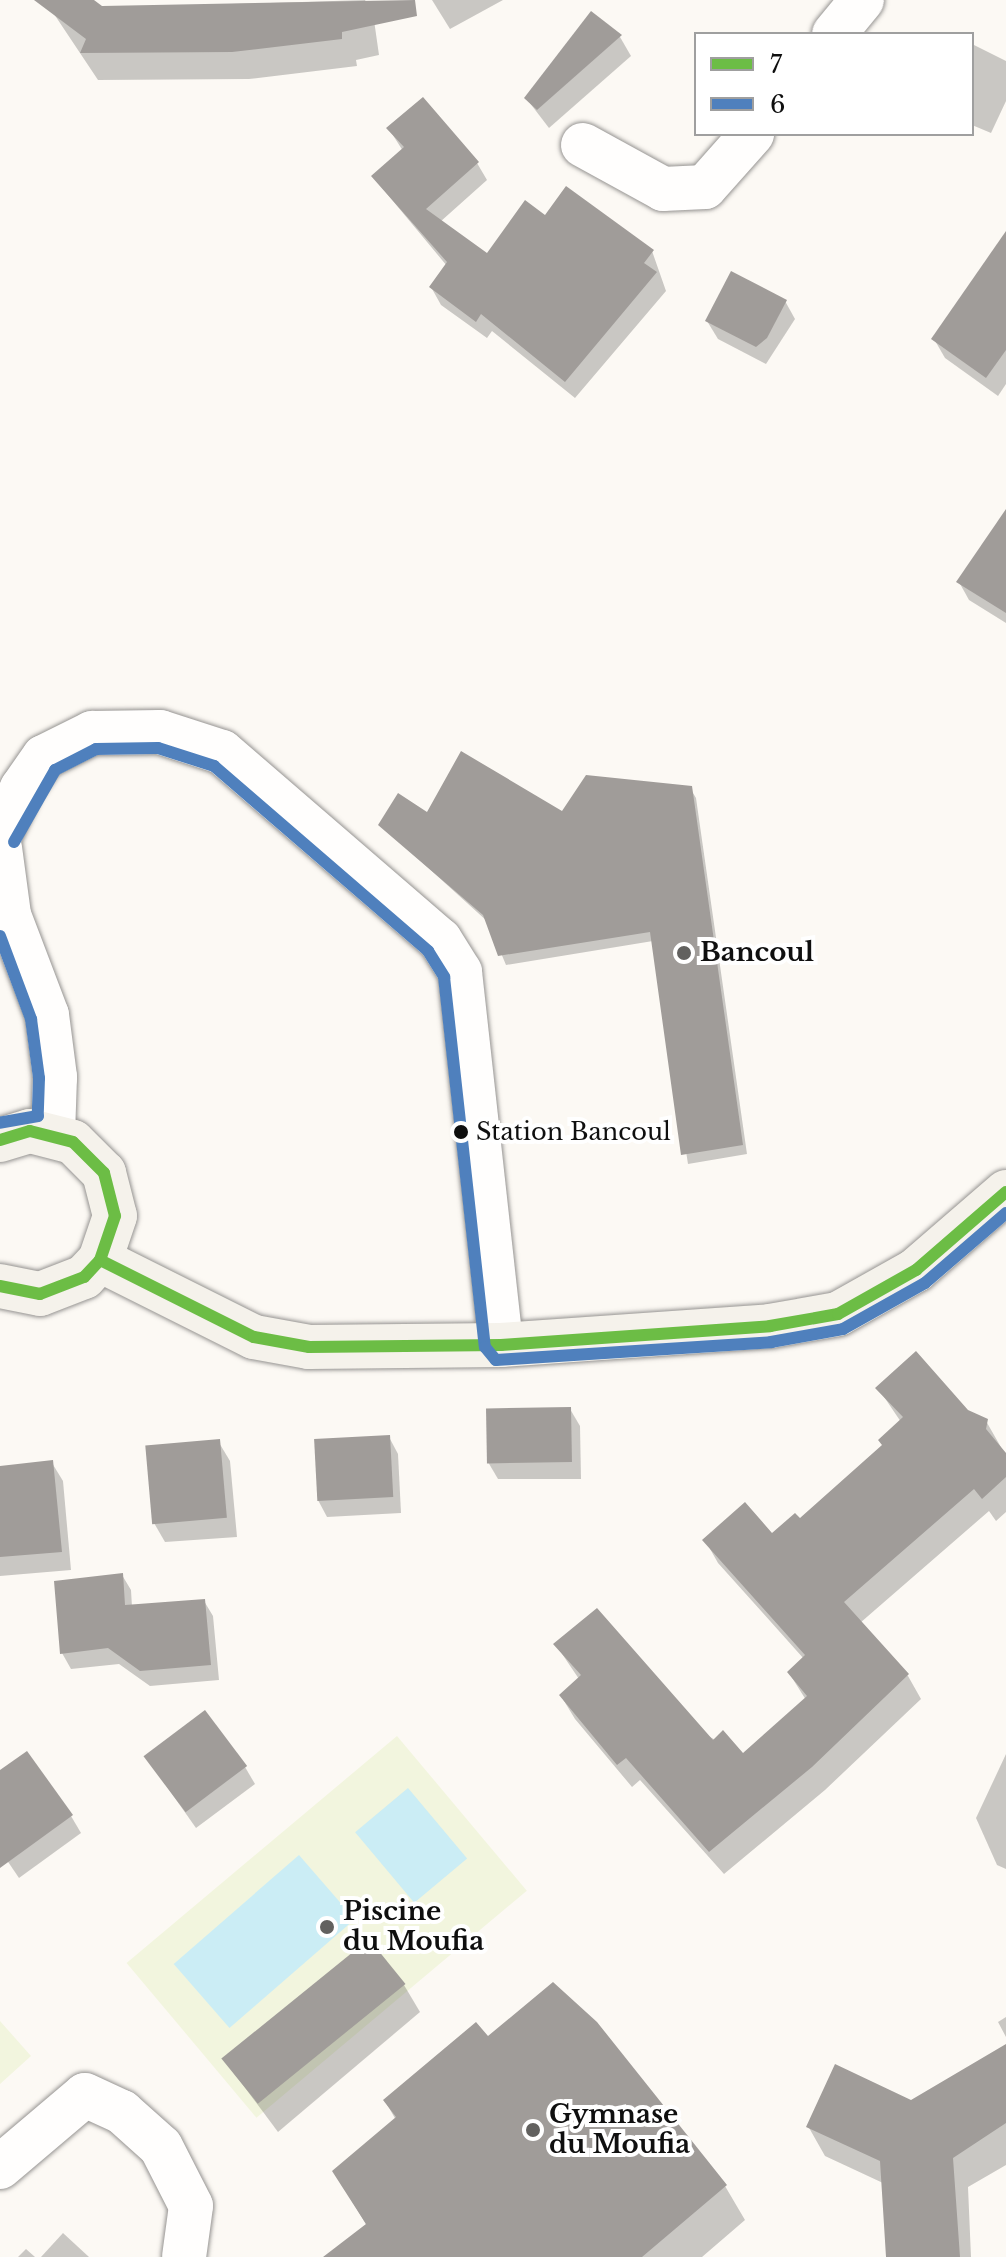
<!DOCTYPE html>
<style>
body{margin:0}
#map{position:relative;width:1006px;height:2257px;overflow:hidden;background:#fcf9f4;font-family:"Libre Baskerville",serif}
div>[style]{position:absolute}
.pitch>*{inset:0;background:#f2f5de;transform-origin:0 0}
.water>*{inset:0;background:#cbedf5;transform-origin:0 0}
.shadow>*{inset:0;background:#0003}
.building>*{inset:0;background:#a09c99;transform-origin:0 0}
.roads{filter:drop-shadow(0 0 2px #969492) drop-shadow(0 0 2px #969492)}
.street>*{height:44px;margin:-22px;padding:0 22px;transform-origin:22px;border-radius:22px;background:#fffefd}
.secondary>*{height:44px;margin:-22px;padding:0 22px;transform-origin:22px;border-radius:22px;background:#f5f2eb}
.bus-1>*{height:12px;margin:-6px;padding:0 6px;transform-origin:6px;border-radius:6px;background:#6cbd45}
.bus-2>*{height:12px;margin:-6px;padding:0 6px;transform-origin:6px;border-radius:6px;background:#4f80bd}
.dots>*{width:22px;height:22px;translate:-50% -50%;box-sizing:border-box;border:4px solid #fff;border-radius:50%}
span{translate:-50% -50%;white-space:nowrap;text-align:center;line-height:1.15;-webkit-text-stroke:8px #fff;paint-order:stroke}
.bus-label{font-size:24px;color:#0f0f0f}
.left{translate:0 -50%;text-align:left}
.poi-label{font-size:26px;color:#0f0f0f;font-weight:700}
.legend{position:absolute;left:694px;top:32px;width:280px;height:104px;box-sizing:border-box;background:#fff;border:2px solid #9f9f9f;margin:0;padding:10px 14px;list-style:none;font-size:24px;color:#0f0f0f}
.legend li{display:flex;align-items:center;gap:16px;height:40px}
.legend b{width:40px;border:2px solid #9f9f9f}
</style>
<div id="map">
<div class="pitch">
<div style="left:397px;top:1736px;width:202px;height:353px;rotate:50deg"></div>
<div style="clip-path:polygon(0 2021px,31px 2056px,0 2084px)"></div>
</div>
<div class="water">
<div style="left:408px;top:1788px;width:92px;height:69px;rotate:50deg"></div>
<div style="left:299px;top:1855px;width:85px;height:166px;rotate:49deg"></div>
</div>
<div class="shadow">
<div style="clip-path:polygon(64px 0,91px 0,102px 8px,365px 0,373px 13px,379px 55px,356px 60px,357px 66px,249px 79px,98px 80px,54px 14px)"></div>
<div style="clip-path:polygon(432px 0,503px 0,450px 29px)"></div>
<div style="clip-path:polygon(592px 14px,620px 37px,631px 56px,549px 128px,526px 98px)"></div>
<div style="clip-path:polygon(972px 44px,1006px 61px,1006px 101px,991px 133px,972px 125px)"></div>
<div style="clip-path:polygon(389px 129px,477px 163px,487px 180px,440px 222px,488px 256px,545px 218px,652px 251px,666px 291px,575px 398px,492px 331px,487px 338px,441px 305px,431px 287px,447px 266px,373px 177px,403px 151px)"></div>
<div style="clip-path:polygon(1006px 264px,1006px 384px,998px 396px,945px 358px,934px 339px)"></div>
<div style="clip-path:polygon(785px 301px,795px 319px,766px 364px,718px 339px,707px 321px)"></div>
<div style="clip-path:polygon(1006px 515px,1006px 623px,969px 600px,959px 582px)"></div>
<div style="clip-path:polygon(690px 788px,696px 798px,747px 1154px,688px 1164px,653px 941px,506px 965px,488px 922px,381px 825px,428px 815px,562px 813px)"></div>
<div style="clip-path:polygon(878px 1388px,986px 1421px,1006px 1456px,1006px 1512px,996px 1521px,989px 1511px,860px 1623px,908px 1676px,921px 1699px,825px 1790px,724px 1874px,640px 1780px,632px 1787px,575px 1719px,561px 1696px,579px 1679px,556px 1645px,742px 1756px,806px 1700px,789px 1673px,804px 1659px,718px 1563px,705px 1540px,772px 1536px,800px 1521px,884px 1446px,901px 1422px)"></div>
<div style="clip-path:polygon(570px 1409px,580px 1426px,581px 1479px,498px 1479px,488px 1462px)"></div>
<div style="clip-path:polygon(389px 1437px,398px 1454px,401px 1513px,327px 1517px,318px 1500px)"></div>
<div style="clip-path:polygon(218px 1441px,230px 1461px,237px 1537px,165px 1542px,154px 1523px)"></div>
<div style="clip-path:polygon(52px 1463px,63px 1481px,71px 1570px,0 1576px,0 1468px)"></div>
<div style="clip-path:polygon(122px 1575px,131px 1590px,132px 1607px,204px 1601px,213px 1616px,219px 1680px,150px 1686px,119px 1664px,71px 1669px,62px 1653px)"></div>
<div style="clip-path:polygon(1006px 1754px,1006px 1869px,997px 1865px,976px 1818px)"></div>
<div style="clip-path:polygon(146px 1757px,245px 1767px,255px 1784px,196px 1828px)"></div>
<div style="clip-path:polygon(0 1773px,71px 1816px,81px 1833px,19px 1878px,0 1850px)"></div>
<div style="clip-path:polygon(404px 1985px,420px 2012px,278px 2132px,225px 2061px)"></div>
<div style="clip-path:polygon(1006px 2017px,1006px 2037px,998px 2022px)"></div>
<div style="clip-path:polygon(488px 2039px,725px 2186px,745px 2220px,702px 2257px,326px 2257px,367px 2226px,334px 2171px,396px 2120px,385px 2101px)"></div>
<div style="clip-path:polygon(1006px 2047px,1006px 2165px,968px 2187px,971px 2257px,888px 2257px,883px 2183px,825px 2156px,808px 2126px,911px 2102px)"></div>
<div style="clip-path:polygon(63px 2233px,89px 2257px,41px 2257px)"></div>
<div style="clip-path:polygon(26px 2249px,35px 2257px,18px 2257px)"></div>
</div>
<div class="building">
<div style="clip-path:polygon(34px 0,94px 0,102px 6px,415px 0,417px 16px,342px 32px,342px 39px,232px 52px,80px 53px,86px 39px)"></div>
<div style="clip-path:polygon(591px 11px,622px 35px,537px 110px,524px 98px)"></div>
<div style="clip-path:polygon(423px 97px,479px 162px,426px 209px,487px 253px,525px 200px,545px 215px,566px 186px,654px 250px,644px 263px,657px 272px,565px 382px,481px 314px,476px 322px,429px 287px,447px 262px,371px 176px,404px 147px,386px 128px)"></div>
<div style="clip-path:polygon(1006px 231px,1006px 350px,986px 378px,931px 339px)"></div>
<div style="clip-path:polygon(731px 271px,787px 300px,767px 338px,756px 347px,705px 321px)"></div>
<div style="clip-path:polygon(1006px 509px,1006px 613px,956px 582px)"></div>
<div style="clip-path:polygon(461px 751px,562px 811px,586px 775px,692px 786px,743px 1145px,681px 1155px,650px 932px,498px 956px,483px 915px,378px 825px,398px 793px,427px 812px)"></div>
<div style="clip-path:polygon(916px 1351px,968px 1410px,988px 1419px,986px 1429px,1006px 1453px,1006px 1477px,982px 1499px,974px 1489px,844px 1602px,909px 1674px,812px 1767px,709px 1852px,626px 1758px,617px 1765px,559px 1695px,581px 1675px,553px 1644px,597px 1608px,713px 1740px,723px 1730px,743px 1753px,807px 1696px,787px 1672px,805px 1655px,702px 1540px,745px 1502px,772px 1533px,795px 1513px,800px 1518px,882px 1445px,878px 1440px,903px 1417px,875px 1388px)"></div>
<div style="left:571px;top:1407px;width:55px;height:85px;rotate:89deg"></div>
<div style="left:390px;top:1435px;width:62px;height:76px;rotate:87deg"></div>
<div style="left:220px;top:1439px;width:79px;height:75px;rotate:85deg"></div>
<div style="clip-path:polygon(53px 1460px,62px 1552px,0 1557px,0 1466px)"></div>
<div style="clip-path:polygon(123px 1573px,125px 1605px,205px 1599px,211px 1665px,140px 1671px,108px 1648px,60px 1654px,54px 1581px)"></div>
<div style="left:205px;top:1710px;width:70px;height:77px;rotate:53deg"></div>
<div style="clip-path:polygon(27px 1751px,73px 1815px,0 1868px,0 1770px)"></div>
<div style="left:369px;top:1939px;width:58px;height:190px;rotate:51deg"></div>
<div style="clip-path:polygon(553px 1982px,597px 2022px,727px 2185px,642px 2257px,323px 2257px,366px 2224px,332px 2171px,396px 2117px,383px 2100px,476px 2022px,488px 2036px)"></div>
<div style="clip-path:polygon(1006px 2044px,1006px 2123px,953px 2158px,960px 2257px,886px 2257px,880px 2161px,806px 2127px,835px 2064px,911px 2100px)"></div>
</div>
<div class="roads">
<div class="street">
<div style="left:834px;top:34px;width:44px;rotate:-50.5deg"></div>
<div style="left:583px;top:145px;width:91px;rotate:28.8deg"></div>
<div style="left:663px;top:189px;width:42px;rotate:-2.7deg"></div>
<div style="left:705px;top:187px;width:71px;rotate:-48.4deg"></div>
<div style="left:0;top:835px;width:52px;rotate:-64.9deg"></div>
<div style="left:22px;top:788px;width:38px;rotate:-55deg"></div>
<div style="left:44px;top:757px;width:54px;rotate:-26.6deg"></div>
<div style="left:92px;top:733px;width:68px;rotate:-0.8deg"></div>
<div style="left:160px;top:732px;width:65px;rotate:17.9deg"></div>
<div style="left:222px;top:752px;width:288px;rotate:40.8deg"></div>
<div style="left:440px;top:940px;width:38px;rotate:58deg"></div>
<div style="left:460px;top:972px;width:375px;rotate:83.7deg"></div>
<div style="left:0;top:848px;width:68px;rotate:82.3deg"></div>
<div style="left:9px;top:915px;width:107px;rotate:69.2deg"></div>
<div style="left:47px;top:1015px;width:63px;rotate:82.6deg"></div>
<div style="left:55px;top:1077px;width:56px;rotate:92deg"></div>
<div style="left:0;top:2167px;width:111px;rotate:-40.3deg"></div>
<div style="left:85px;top:2095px;width:41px;rotate:24.7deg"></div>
<div style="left:122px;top:2112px;width:52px;rotate:41.9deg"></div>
<div style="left:161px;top:2147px;width:66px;rotate:63deg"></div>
<div style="left:191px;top:2206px;width:51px;rotate:97.8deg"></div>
</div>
<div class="secondary">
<div style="left:0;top:1140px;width:31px;rotate:-17deg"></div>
<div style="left:30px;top:1131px;width:44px;rotate:14.3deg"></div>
<div style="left:73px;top:1142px;width:44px;rotate:45deg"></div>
<div style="left:104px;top:1173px;width:44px;rotate:75.7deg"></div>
<div style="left:115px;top:1216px;width:46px;rotate:108.8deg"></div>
<div style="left:100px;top:1260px;width:23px;rotate:133deg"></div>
<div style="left:84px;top:1277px;width:47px;rotate:158.9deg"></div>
<div style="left:40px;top:1294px;width:41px;rotate:-168.7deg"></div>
<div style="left:100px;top:1260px;width:172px;rotate:26.6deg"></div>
<div style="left:254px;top:1337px;width:56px;rotate:10.3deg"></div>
<div style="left:309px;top:1347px;width:192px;rotate:-0.6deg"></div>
<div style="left:501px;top:1345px;width:270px;rotate:-4deg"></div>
<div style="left:770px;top:1326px;width:69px;rotate:-10deg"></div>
<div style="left:838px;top:1314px;width:90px;rotate:-29.4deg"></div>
<div style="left:916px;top:1270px;width:119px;rotate:-40.9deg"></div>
</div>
</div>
<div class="bus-1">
<div style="left:0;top:1140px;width:31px;rotate:-17deg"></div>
<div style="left:30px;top:1131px;width:44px;rotate:14.3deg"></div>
<div style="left:73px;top:1142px;width:44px;rotate:45deg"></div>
<div style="left:104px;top:1173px;width:44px;rotate:75.7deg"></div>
<div style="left:115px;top:1216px;width:46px;rotate:108.8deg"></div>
<div style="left:100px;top:1260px;width:23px;rotate:133deg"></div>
<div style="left:84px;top:1277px;width:47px;rotate:158.9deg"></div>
<div style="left:40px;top:1294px;width:41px;rotate:-168.7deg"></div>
<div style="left:100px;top:1260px;width:172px;rotate:26.6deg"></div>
<div style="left:254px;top:1337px;width:56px;rotate:10.3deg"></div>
<div style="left:309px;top:1347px;width:192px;rotate:-0.6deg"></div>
<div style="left:501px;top:1345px;width:270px;rotate:-4deg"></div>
<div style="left:770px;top:1326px;width:69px;rotate:-10deg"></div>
<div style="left:838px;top:1314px;width:90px;rotate:-29.4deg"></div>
<div style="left:916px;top:1270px;width:119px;rotate:-40.9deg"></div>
</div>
<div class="bus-2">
<div style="left:14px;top:842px;width:83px;rotate:-60.3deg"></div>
<div style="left:55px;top:770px;width:46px;rotate:-27.1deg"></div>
<div style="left:96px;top:749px;width:62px;rotate:-0.9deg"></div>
<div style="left:158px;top:748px;width:59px;rotate:17.8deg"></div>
<div style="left:214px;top:766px;width:283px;rotate:40.8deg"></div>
<div style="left:428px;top:951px;width:31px;rotate:58deg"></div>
<div style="left:444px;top:977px;width:372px;rotate:83.7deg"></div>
<div style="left:485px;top:1347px;width:17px;rotate:50deg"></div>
<div style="left:496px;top:1360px;width:276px;rotate:-3.7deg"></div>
<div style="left:771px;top:1342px;width:73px;rotate:-10.2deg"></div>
<div style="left:843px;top:1329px;width:94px;rotate:-29.3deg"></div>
<div style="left:925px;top:1283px;width:107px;rotate:-40.8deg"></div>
<div style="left:0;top:936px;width:89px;rotate:69.5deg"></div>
<div style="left:31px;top:1019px;width:60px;rotate:82.3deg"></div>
<div style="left:39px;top:1078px;width:38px;rotate:92deg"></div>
<div style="left:38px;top:1116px;width:39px;rotate:170deg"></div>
</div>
<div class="dots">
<div style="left:684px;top:953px;background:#62615f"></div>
<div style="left:461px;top:1132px;background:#0f0f0f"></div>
<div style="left:327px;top:1927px;background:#62615f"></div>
<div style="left:533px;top:2130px;background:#62615f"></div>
</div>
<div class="bus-label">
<span class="left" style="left:476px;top:1132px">Station Bancoul</span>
</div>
<div class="poi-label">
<span class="left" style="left:700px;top:953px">Bancoul</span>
<span class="left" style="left:343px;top:1927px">Piscine<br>du Moufia</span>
<span class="left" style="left:549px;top:2130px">Gymnase<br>du Moufia</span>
</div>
<ul class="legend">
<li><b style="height:10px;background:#6cbd45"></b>7</li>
<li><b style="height:10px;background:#4f80bd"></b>6</li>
</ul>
</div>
